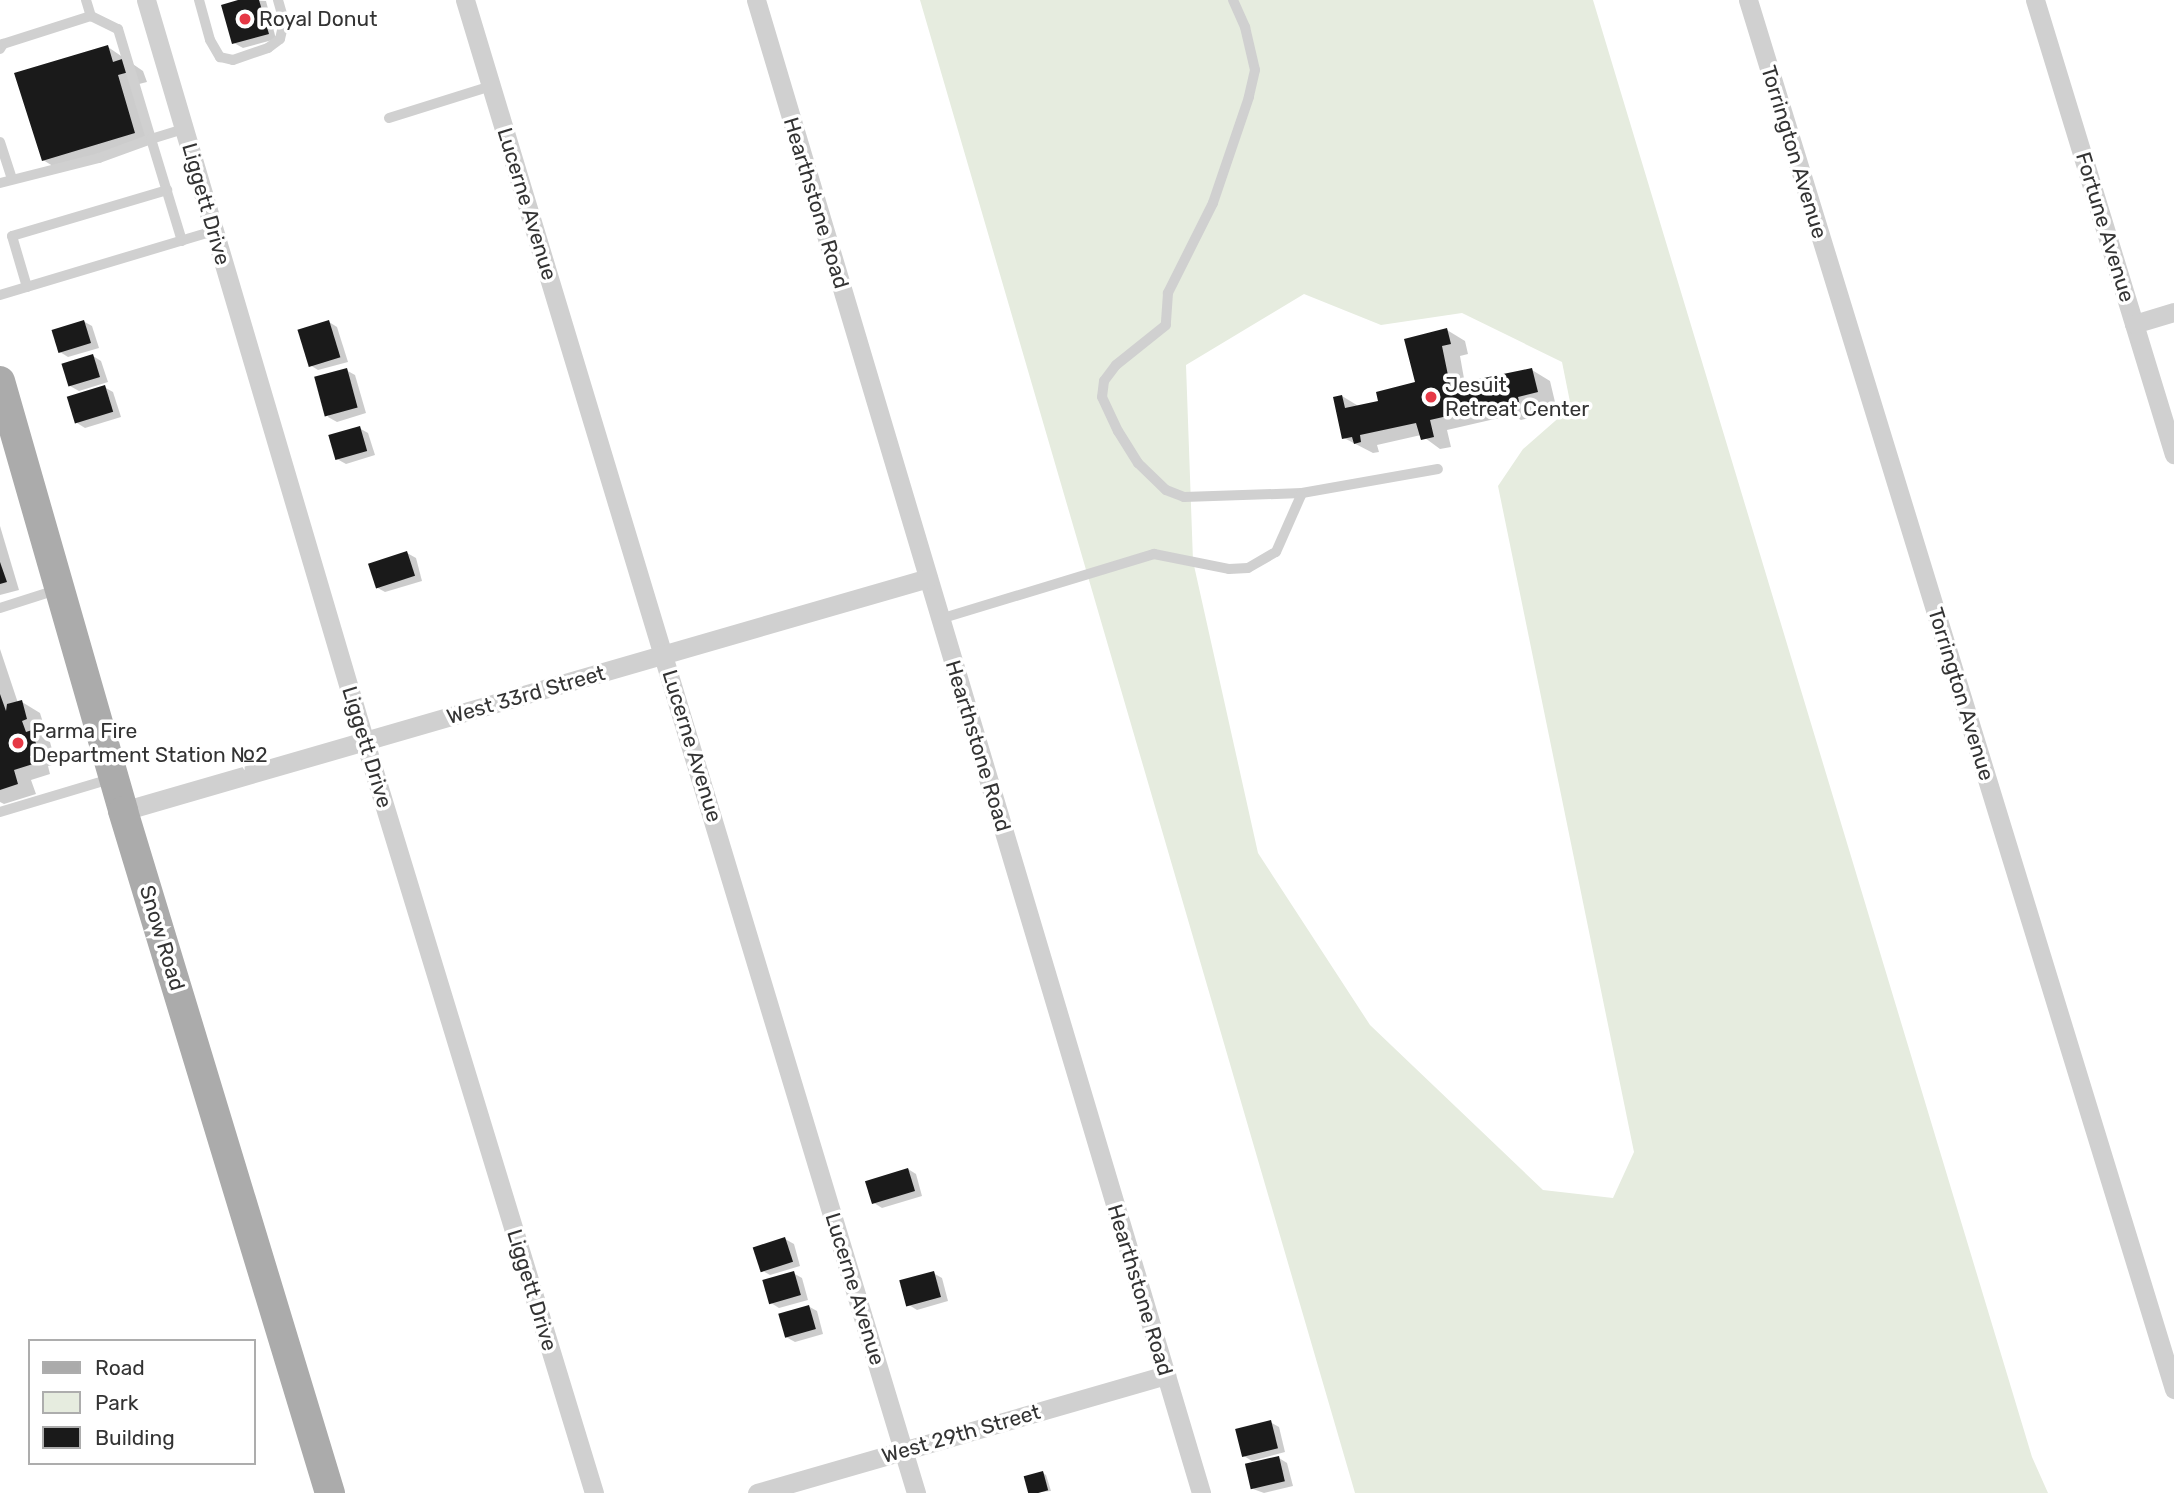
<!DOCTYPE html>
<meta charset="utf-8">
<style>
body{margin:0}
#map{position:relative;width:2174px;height:1493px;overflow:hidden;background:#fff;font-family:Rubik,sans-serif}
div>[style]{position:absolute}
.green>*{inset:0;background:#e6ecdf}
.shadow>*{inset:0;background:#0003}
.building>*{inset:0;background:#1a1a1a;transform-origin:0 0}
.lane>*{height:10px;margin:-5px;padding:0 5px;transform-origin:5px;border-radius:5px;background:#d0d0d0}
.street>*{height:19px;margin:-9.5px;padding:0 9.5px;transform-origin:9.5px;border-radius:9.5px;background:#d0d0d0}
.primary>*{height:30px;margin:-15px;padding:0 15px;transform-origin:15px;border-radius:15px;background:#ababab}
.dots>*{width:19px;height:19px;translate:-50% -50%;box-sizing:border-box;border:4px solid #fff;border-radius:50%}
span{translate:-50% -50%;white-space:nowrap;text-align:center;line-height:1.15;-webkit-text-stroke:7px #fff;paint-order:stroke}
.poi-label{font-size:21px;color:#333}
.left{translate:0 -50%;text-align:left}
.street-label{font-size:21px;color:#333}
.legend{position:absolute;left:28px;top:1339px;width:228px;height:126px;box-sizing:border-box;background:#fff;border:2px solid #adadad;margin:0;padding:9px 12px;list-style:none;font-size:21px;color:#333}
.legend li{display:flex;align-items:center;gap:14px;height:35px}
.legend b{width:35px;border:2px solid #adadad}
</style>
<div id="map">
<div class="green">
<div style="clip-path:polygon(evenodd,920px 0,1593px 0,2032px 1457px,2048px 1493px,1355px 1493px,920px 0,1304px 294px,1381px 325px,1462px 313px,1562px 362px,1571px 407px,1523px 449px,1498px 486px,1634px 1152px,1613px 1198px,1543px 1190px,1370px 1025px,1258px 853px,1193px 561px,1186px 365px,1304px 294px)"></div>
</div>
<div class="shadow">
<div style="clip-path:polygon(244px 0,266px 1px,276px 39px,243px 48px,234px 43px)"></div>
<div style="clip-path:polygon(108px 47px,143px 71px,147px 82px,135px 85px,152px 143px,61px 171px,43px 160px)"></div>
<div style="clip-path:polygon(83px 321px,92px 326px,99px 348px,68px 357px,60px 352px)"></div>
<div style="clip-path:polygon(329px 322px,337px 327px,348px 362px,318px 370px,310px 365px)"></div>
<div style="clip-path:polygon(1447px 330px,1465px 341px,1468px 354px,1460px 356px,1465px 384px,1532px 370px,1550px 381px,1555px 402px,1536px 407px,1538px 416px,1521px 420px,1512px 415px,1447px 430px,1451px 447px,1440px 449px,1421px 435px,1377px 445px,1379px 452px,1373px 453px,1344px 438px,1342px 396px,1360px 407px,1380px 402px,1418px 384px)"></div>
<div style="clip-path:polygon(93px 356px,101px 361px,108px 382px,79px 391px,70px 386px)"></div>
<div style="clip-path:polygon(346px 370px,355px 375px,366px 413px,337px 422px,328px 417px)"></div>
<div style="clip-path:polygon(104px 387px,113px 392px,121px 417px,85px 428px,77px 423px)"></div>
<div style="clip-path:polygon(359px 428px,368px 433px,375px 455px,346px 464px,337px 459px)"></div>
<div style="clip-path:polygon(0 526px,19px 590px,0 595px)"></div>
<div style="clip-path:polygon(407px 553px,416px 558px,422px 581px,385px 592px,376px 587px)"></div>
<div style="clip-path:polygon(0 649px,18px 703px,22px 702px,40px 713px,45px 729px,40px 731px,42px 737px,50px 742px,56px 764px,48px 766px,50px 774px,31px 780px,36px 794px,4px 804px,0 802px)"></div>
<div style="clip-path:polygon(908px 1169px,916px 1174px,922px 1196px,882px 1208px,874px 1203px)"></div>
<div style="clip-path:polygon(785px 1239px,794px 1244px,800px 1266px,770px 1275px,761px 1270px)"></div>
<div style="clip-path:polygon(793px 1273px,802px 1278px,808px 1300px,779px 1308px,771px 1303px)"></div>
<div style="clip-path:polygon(933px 1273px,942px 1278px,948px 1301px,917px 1310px,909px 1305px)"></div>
<div style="clip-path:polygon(808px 1306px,817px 1311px,823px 1334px,795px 1342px,786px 1337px)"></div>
<div style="clip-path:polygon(1270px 1422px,1279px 1427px,1285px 1452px,1252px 1461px,1244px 1456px)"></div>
<div style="clip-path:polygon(1279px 1458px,1287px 1463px,1293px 1486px,1264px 1493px,1253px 1489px)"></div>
<div style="clip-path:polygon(1043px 1473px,1046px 1475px,1051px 1491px,1030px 1493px,1026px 1477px)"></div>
</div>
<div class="building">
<div style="clip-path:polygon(238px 0,259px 0,269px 34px,232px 44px,221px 5px)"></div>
<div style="clip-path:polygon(108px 45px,113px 62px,125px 58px,129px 72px,118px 75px,135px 133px,42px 161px,14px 73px)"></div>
<div style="left:84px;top:320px;width:24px;height:34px;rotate:73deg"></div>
<div style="left:329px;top:320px;width:39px;height:33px;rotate:73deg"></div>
<div style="clip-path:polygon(1447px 328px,1451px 344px,1442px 346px,1450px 385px,1532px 368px,1538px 392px,1518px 397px,1520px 406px,1502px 410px,1500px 404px,1430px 420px,1434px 437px,1421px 440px,1416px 423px,1360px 435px,1361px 442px,1354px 444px,1352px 437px,1342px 439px,1333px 397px,1342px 395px,1345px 408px,1378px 401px,1376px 392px,1415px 382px,1404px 339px)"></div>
<div style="left:93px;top:354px;width:24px;height:33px;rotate:73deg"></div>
<div style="left:347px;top:368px;width:41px;height:34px;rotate:75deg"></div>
<div style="left:105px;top:385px;width:28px;height:40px;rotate:73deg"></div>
<div style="left:360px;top:426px;width:26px;height:33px;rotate:74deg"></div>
<div style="left:407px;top:551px;width:26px;height:41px;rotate:72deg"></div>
<div style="clip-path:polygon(0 562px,7px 582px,0 584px)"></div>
<div style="clip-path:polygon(0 694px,6px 711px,7px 704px,22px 700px,27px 719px,22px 721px,26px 732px,32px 730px,39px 754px,30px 756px,33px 764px,14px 770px,18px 784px,0 790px)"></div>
<div style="left:908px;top:1168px;width:24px;height:45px;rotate:73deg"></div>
<div style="left:785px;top:1237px;width:26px;height:34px;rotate:72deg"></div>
<div style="left:794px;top:1271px;width:25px;height:33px;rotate:74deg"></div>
<div style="left:934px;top:1271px;width:27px;height:36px;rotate:75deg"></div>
<div style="left:809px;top:1305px;width:25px;height:32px;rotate:74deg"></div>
<div style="left:1271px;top:1420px;width:29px;height:37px;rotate:76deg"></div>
<div style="left:1279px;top:1456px;width:26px;height:35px;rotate:77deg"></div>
<div style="left:1043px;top:1471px;width:20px;height:20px;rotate:75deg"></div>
</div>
<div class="lane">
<div style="left:86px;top:0;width:17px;rotate:73deg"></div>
<div style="left:199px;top:0;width:41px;rotate:74.6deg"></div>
<div style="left:210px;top:40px;width:20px;rotate:60deg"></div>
<div style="left:220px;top:57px;width:13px;rotate:13deg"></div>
<div style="left:233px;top:60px;width:37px;rotate:-19deg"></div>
<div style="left:268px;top:48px;width:15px;rotate:-37deg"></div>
<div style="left:280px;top:39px;width:18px;rotate:-77deg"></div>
<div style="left:284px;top:21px;width:22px;rotate:-106deg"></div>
<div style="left:1233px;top:0;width:30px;rotate:66deg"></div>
<div style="left:1245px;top:27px;width:44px;rotate:76.9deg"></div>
<div style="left:1255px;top:70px;width:28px;rotate:103deg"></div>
<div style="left:1249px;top:97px;width:112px;rotate:108.8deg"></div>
<div style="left:1213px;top:203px;width:101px;rotate:116.6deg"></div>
<div style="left:1168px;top:293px;width:32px;rotate:94deg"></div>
<div style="left:1166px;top:325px;width:64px;rotate:141.3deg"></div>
<div style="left:1116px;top:365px;width:20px;rotate:127deg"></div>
<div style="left:1104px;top:381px;width:16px;rotate:97deg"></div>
<div style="left:1102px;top:397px;width:38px;rotate:65deg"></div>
<div style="left:1118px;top:431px;width:38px;rotate:58deg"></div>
<div style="left:1138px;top:463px;width:39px;rotate:44deg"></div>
<div style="left:1166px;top:490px;width:19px;rotate:21deg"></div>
<div style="left:1184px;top:497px;width:118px;rotate:-1.9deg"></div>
<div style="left:1302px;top:493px;width:138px;rotate:-10deg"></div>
<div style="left:0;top:49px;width:6px;rotate:-59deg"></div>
<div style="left:3px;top:44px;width:92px;rotate:-17.7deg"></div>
<div style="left:91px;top:16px;width:30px;rotate:26deg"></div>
<div style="left:118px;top:29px;width:115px;rotate:73.3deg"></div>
<div style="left:151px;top:139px;width:55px;rotate:159.9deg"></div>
<div style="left:99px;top:158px;width:102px;rotate:165.8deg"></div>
<div style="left:389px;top:118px;width:107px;rotate:-17.4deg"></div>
<div style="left:0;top:142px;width:39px;rotate:72deg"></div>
<div style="left:182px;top:241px;width:107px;rotate:-106.9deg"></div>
<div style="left:151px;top:139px;width:34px;rotate:-17deg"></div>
<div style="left:27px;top:287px;width:53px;rotate:-106.4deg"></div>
<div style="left:12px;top:236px;width:162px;rotate:-16.5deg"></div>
<div style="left:0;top:295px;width:223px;rotate:-16.7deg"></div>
<div style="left:0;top:608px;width:59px;rotate:-17.8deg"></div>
<div style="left:940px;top:619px;width:224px;rotate:-16.9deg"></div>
<div style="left:1154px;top:554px;width:76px;rotate:11.3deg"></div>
<div style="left:1229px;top:569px;width:19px;rotate:-3deg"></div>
<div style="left:1248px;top:568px;width:32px;rotate:-30deg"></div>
<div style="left:1276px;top:552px;width:64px;rotate:-66.2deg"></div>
<div style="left:0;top:812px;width:115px;rotate:-16.7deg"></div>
</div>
<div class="street">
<div style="left:146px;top:0;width:774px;rotate:73.56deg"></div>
<div style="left:365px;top:742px;width:785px;rotate:73.04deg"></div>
<div style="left:465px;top:0;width:1560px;rotate:73.19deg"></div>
<div style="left:756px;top:0;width:1558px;rotate:73.4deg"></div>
<div style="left:1748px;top:0;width:1453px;rotate:72.95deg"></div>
<div style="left:2035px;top:0;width:475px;rotate:73deg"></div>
<div style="left:2134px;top:324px;width:42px;rotate:-16.7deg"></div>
<div style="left:123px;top:811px;width:838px;rotate:-16.14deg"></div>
<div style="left:757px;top:1493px;width:426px;rotate:-16.1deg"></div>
</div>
<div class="primary">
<div style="left:0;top:381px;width:447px;rotate:74deg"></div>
<div style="left:123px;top:811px;width:713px;rotate:73.12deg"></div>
</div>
<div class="dots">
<div style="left:245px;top:19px;background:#e63946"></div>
<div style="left:1431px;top:397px;background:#e63946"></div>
<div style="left:18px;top:743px;background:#e63946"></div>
</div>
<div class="poi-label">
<span class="left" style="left:259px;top:19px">Royal Donut</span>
<span class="left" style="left:1445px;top:397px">Jesuit<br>Retreat Center</span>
<span class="left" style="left:32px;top:743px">Parma Fire<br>Department Station №2</span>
</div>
<div class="street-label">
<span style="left:1794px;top:152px;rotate:73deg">Torrington Avenue</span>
<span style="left:816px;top:203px;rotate:73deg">Hearthstone Road</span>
<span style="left:206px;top:204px;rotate:74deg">Liggett Drive</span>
<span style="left:527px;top:204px;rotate:73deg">Lucerne Avenue</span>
<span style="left:2105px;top:227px;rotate:73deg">Fortune Avenue</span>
<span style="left:1961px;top:694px;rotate:73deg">Torrington Avenue</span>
<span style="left:526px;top:695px;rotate:-16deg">West 33rd Street</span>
<span style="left:692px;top:746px;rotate:73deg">Lucerne Avenue</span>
<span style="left:978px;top:746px;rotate:73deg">Hearthstone Road</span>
<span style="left:367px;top:747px;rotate:73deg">Liggett Drive</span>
<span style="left:162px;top:938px;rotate:73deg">Snow Road</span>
<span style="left:855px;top:1289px;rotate:73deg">Lucerne Avenue</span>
<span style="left:532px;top:1290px;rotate:73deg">Liggett Drive</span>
<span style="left:1140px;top:1290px;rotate:73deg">Hearthstone Road</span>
<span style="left:961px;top:1434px;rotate:-16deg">West 29th Street</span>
</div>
<ul class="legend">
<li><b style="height:9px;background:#ababab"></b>Road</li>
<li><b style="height:19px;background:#e6ecdf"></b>Park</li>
<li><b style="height:19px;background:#1a1a1a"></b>Building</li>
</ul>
</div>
